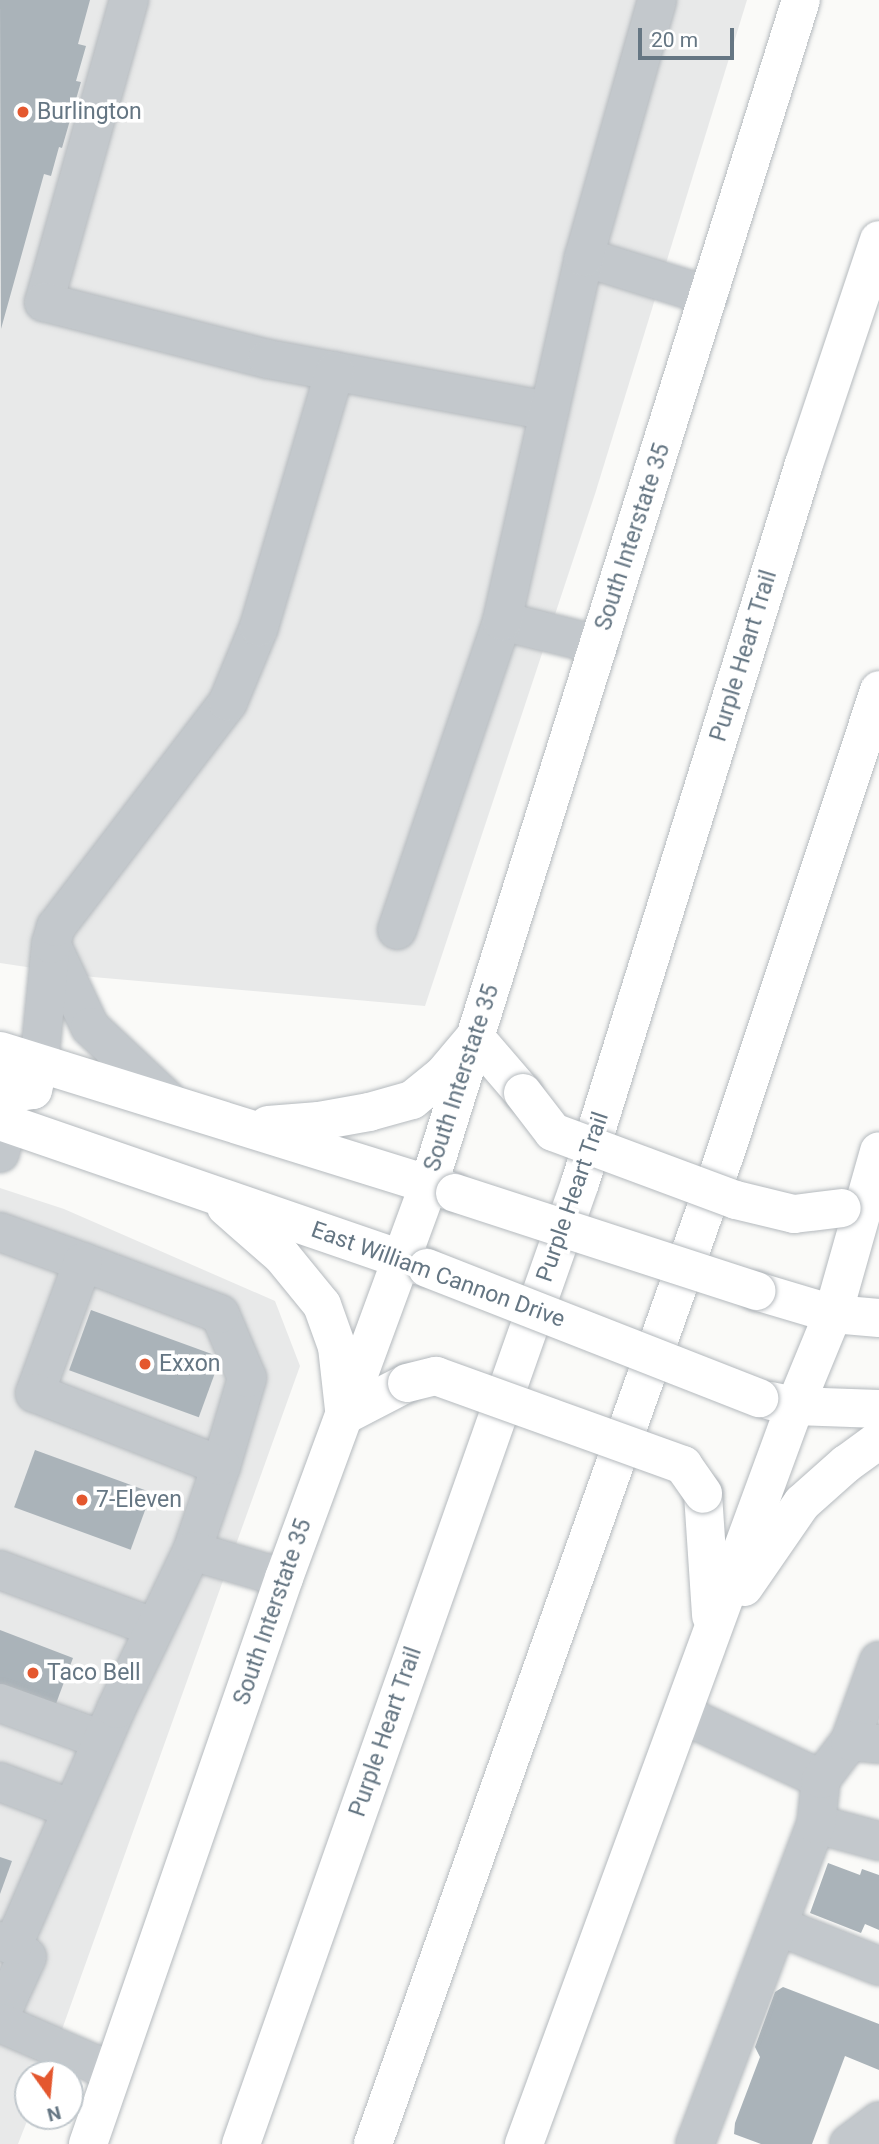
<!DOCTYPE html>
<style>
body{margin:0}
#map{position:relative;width:879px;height:2144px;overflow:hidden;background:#fafaf8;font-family:Roboto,sans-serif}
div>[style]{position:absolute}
.built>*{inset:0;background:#e8e9e9}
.building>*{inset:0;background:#aab3b9;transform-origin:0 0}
.roads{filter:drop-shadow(0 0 2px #b5babe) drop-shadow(0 0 2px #b5babe)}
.minor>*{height:38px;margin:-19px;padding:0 19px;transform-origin:19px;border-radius:19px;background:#c3c8cc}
.major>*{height:38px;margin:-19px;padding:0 19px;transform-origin:19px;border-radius:19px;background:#fff}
.highway>*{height:38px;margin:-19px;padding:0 19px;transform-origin:19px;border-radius:19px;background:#fff}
.bridges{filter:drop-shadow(0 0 2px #b5babe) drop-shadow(0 0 2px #b5babe)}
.major-bridge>*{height:38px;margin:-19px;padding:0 19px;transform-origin:19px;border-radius:19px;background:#fff}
.dots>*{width:19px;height:19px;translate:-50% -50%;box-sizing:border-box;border:4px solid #fff;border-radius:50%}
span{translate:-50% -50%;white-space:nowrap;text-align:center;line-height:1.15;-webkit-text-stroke:7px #fff;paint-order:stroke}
.poi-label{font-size:23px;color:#657683}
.left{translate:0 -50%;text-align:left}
.street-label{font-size:23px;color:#657683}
.north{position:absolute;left:14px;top:2060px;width:70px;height:70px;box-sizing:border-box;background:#fff;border:2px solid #c1c8cd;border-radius:50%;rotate:165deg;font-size:19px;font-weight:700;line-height:28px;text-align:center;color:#657683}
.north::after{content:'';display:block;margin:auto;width:24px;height:32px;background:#e4572e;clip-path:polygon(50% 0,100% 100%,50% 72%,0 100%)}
.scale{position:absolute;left:638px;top:28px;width:96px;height:32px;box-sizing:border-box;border:4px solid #657683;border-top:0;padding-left:9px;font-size:21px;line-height:24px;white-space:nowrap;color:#657683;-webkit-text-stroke:5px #fff;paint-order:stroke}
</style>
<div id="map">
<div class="built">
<div style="clip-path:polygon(0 0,747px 0,595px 494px,425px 1006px,93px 977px,0 963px)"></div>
<div style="clip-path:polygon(0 1188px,64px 1209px,275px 1301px,300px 1366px,46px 2074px,28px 2074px,29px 2116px,18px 2144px,0 2144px)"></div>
</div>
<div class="building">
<div style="clip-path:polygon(0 0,90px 0,78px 44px,86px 46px,76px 81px,81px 82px,62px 148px,59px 147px,51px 176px,44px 174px,1px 329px)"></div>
<div style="left:91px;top:1310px;width:138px;height:64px;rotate:20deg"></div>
<div style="left:35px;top:1450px;width:124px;height:61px;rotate:20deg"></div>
<div style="clip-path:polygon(0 1630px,73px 1658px,54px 1709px,0 1689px)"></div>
<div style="clip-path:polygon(0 1857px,12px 1861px,0 1894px)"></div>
<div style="clip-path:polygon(828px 1863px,860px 1875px,862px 1869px,879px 1875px,879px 1930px,865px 1924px,861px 1933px,810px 1913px)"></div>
<div style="clip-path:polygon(783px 1987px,879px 2024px,879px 2070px,845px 2056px,812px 2144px,761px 2144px,734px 2134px,735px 2123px,760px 2057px,755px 2047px,775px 1992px)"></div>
</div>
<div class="roads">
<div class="minor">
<div style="left:129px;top:0;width:314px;rotate:105.7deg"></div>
<div style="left:44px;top:302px;width:231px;rotate:14.3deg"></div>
<div style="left:268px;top:359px;width:286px;rotate:10.5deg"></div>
<div style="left:584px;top:257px;width:131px;rotate:17.3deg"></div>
<div style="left:502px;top:621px;width:100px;rotate:13.9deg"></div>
<div style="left:397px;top:930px;width:326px;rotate:-71.2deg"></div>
<div style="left:502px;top:621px;width:373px;rotate:-77.3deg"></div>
<div style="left:584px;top:257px;width:267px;rotate:-74.1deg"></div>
<div style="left:53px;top:948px;width:87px;rotate:64.9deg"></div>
<div style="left:90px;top:1027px;width:110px;rotate:43.2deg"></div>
<div style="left:39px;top:1064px;width:121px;rotate:-84.3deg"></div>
<div style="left:51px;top:944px;width:18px;rotate:-74deg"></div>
<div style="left:56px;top:927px;width:283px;rotate:-52.6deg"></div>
<div style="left:228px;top:702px;width:81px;rotate:-67.5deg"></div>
<div style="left:259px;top:627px;width:267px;rotate:-73.5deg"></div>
<div style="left:0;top:1153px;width:31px;rotate:-77deg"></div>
<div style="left:0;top:1232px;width:88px;rotate:19.9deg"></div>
<div style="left:192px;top:1551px;width:90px;rotate:-71.2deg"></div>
<div style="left:221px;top:1466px;width:92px;rotate:-73.5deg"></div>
<div style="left:247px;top:1378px;width:69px;rotate:-112.9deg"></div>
<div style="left:220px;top:1314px;width:147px;rotate:-159.2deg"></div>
<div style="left:83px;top:1262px;width:140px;rotate:110.1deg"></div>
<div style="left:35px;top:1393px;width:200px;rotate:21.4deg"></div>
<div style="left:0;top:1570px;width:165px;rotate:20.5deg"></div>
<div style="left:0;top:1703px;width:109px;rotate:19.9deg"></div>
<div style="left:682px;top:1714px;width:153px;rotate:25.1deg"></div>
<div style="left:850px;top:1741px;width:85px;rotate:-70.1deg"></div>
<div style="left:0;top:1782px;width:77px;rotate:20.6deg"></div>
<div style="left:816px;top:1824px;width:65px;rotate:15.1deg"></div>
<div style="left:778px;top:1926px;width:109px;rotate:21.6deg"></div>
<div style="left:0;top:1941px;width:14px;rotate:17deg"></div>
<div style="left:13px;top:1945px;width:18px;rotate:41deg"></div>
<div style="left:27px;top:1957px;width:65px;rotate:114.6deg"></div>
<div style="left:13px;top:1945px;width:257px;rotate:-66.4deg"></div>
<div style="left:116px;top:1709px;width:175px;rotate:-64.3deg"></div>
<div style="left:192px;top:1551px;width:96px;rotate:16.4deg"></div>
<div style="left:0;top:2023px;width:123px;rotate:23.4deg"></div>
<div style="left:695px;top:2144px;width:342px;rotate:-69.3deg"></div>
<div style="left:816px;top:1824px;width:45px;rotate:-83.7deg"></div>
<div style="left:821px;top:1779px;width:48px;rotate:-52.7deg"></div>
<div style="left:850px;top:1741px;width:29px;rotate:6deg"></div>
<div style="left:849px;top:2144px;width:38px;rotate:-37deg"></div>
</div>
<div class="major">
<div style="left:0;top:1051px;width:474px;rotate:17.3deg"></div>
<div style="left:0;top:1086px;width:20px;rotate:18deg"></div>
<div style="left:19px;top:1092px;width:14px;rotate:-8deg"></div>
<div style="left:33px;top:1090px;width:27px;rotate:-77deg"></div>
<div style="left:0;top:1121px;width:449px;rotate:19deg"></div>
<div style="left:268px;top:1125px;width:51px;rotate:-4.5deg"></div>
<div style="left:319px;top:1121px;width:51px;rotate:-10.2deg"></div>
<div style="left:369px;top:1112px;width:45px;rotate:-15.6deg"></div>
<div style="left:412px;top:1100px;width:40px;rotate:-39deg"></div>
<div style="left:443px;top:1075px;width:50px;rotate:-49.9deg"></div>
<div style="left:475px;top:1037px;width:74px;rotate:49.4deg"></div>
<div style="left:226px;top:1207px;width:74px;rotate:41.2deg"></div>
<div style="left:282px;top:1256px;width:63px;rotate:50.8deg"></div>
<div style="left:322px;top:1305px;width:45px;rotate:70.3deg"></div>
<div style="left:337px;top:1347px;width:62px;rotate:83.6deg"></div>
<div style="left:756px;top:1291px;width:80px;rotate:16.6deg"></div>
<div style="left:833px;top:1314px;width:46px;rotate:5deg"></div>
<div style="left:771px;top:1401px;width:25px;rotate:12deg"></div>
<div style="left:795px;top:1406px;width:84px;rotate:2deg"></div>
<div style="left:345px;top:1415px;width:70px;rotate:-27.3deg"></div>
<div style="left:703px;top:1494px;width:122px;rotate:86.2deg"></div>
<div style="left:744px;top:1587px;width:102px;rotate:-55.4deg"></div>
<div style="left:802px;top:1503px;width:59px;rotate:-41.6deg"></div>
<div style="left:846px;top:1464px;width:41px;rotate:-36deg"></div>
<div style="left:88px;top:2144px;width:599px;rotate:-70.9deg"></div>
<div style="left:284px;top:1578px;width:420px;rotate:-69.8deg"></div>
<div style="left:429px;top:1184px;width:1241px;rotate:-72.56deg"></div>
<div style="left:524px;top:2144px;width:786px;rotate:-69.84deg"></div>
<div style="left:795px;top:1406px;width:100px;rotate:-67.6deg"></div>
<div style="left:833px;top:1314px;width:169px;rotate:-74.2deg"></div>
</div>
<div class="highway">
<div style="left:241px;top:2144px;width:1019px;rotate:-70.57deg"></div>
<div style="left:580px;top:1183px;width:753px;rotate:-72.7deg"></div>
<div style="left:804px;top:464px;width:236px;rotate:-71.5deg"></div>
<div style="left:373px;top:2144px;width:1048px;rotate:-70.42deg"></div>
<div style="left:724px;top:1157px;width:492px;rotate:-71.6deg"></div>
</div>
</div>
<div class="bridges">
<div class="major-bridge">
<div style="left:523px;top:1093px;width:49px;rotate:52.4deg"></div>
<div style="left:553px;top:1132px;width:195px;rotate:20.4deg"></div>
<div style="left:736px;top:1200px;width:60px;rotate:13.6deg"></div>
<div style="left:794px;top:1214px;width:48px;rotate:-7.1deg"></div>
<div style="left:455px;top:1193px;width:317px;rotate:18deg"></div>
<div style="left:427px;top:1268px;width:357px;rotate:21.4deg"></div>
<div style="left:407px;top:1383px;width:30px;rotate:-14deg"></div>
<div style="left:436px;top:1376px;width:263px;rotate:19.8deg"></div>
<div style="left:683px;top:1465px;width:35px;rotate:55deg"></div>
</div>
</div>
<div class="dots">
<div style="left:23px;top:112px;background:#e4572e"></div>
<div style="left:145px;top:1364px;background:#e4572e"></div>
<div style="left:82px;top:1500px;background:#e4572e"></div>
<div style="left:33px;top:1673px;background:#e4572e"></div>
</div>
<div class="poi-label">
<span class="left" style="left:37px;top:112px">Burlington</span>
<span class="left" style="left:159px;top:1364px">Exxon</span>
<span class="left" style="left:96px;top:1500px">7-Eleven</span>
<span class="left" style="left:47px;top:1673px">Taco Bell</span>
</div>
<div class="street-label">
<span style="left:633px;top:537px;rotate:-72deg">South Interstate 35</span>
<span style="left:744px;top:656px;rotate:-73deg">Purple Heart Trail</span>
<span style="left:462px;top:1078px;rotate:-72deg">South Interstate 35</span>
<span style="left:573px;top:1197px;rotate:-71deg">Purple Heart Trail</span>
<span style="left:438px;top:1275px;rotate:20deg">East William Cannon Drive</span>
<span style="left:273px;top:1612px;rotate:-71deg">South Interstate 35</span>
<span style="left:386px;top:1732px;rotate:-71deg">Purple Heart Trail</span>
</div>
<div class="north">N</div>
<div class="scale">20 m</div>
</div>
